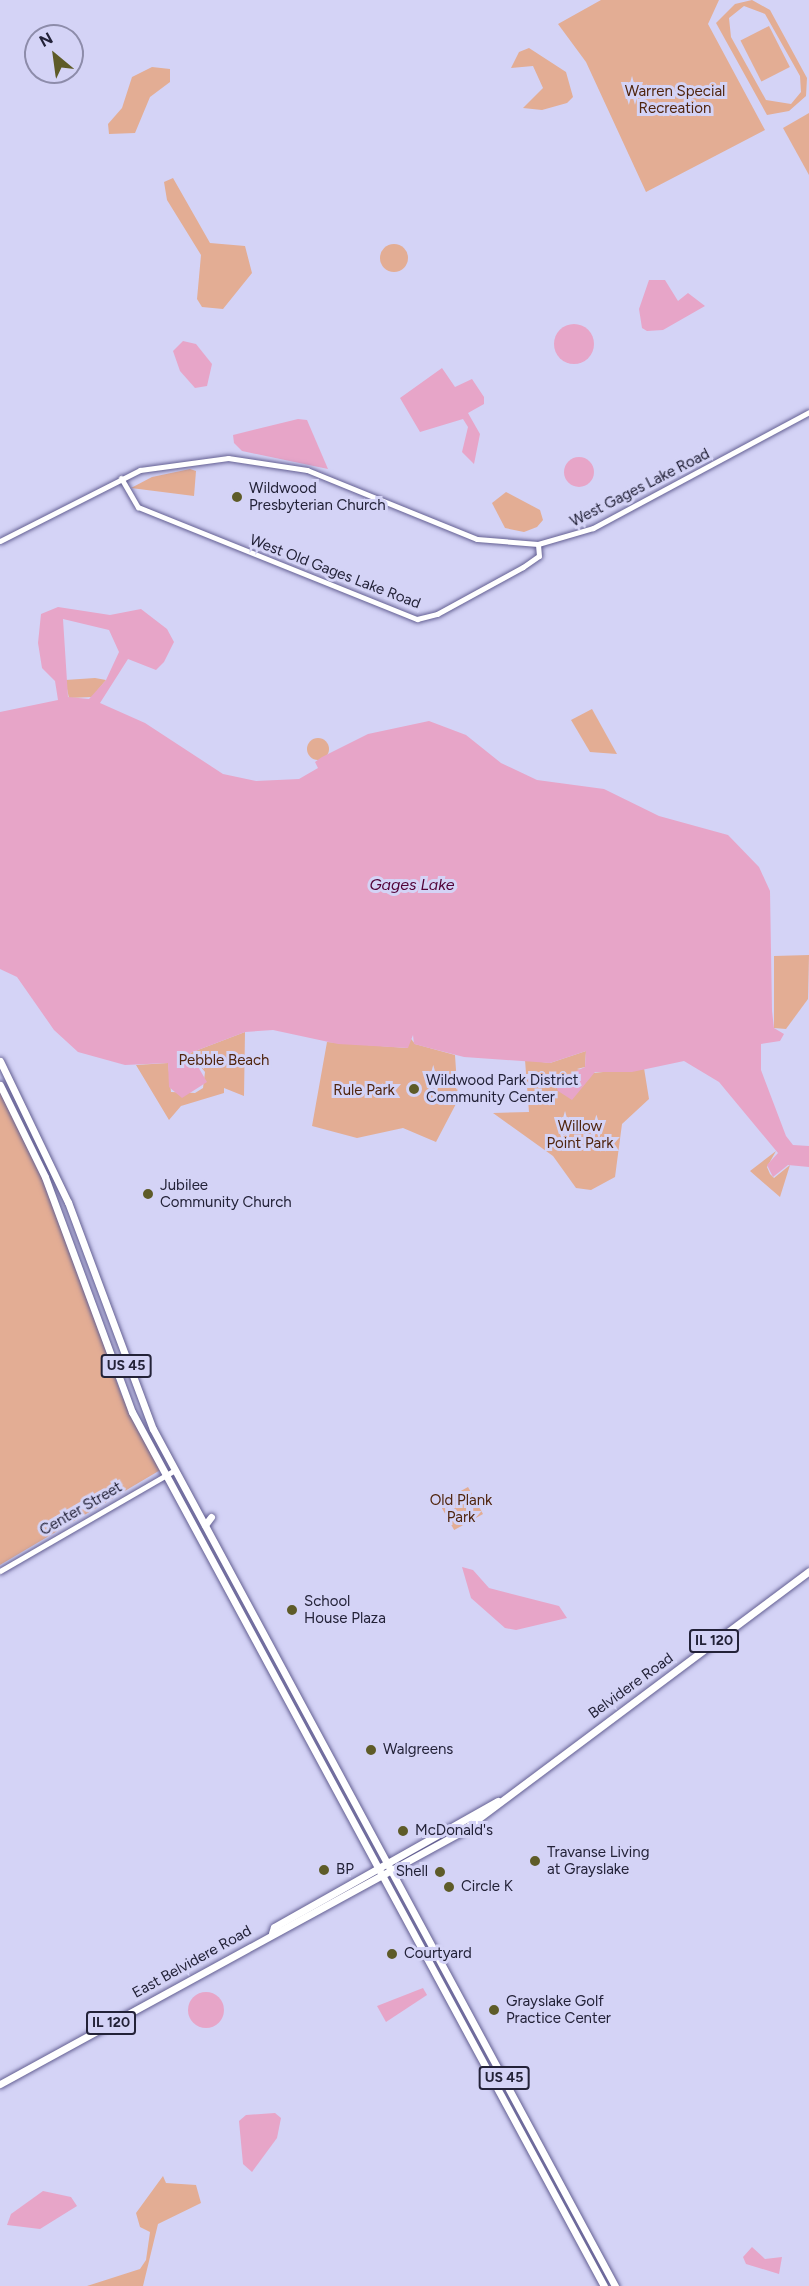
<!DOCTYPE html>
<style>
body{margin:0}
#map{position:relative;width:809px;height:2286px;overflow:hidden;background:#d4d3f6;font-family:Figtree,sans-serif}
div>[style]{position:absolute}
.green>*{inset:0;background:#e3ad94;transform-origin:0 0}
.round{border-radius:50%}
.water>*{inset:0;background:#e7a5c8}
.roads{filter:drop-shadow(0 0 2px #635f92) drop-shadow(0 0 2px #635f92)}
.tertiary>*{height:5px;margin:-2.5px;padding:0 2.5px;transform-origin:2.5px;border-radius:2.5px;background:#fff}
.primary>*{height:7px;margin:-3.5px;padding:0 3.5px;transform-origin:3.5px;border-radius:3.5px;background:#fff}
.dots>*{width:16px;height:16px;translate:-50% -50%;box-sizing:border-box;border:3px solid #d4d3f6;border-radius:50%}
span{translate:-50% -50%;white-space:nowrap;text-align:center;line-height:1.15;-webkit-text-stroke:6px #d4d3f6;paint-order:stroke}
.shield-label span{padding:2px 4px;background:#d4d3f6;border:2px solid;border-radius:4px;-webkit-text-stroke-width:0}
.shield-label{font-size:14px;color:#232238;font-weight:700}
.park-label{font-size:15px;color:#50250e}
.poi-label{font-size:15px;color:#232238}
.left{translate:0 -50%;text-align:left}
.right{translate:-100% -50%;text-align:right}
.street-label{font-size:15px;color:#232238}
.water-label{font-size:16px;color:#510237;font-style:italic}
.north{position:absolute;left:24px;top:24px;width:60px;height:60px;box-sizing:border-box;background:#d4d3f6;border:2px solid #8d8caa;border-radius:50%;rotate:331deg;font-size:16px;font-weight:700;line-height:24px;text-align:center;color:#232238}
.north::after{content:'';display:block;margin:auto;width:21px;height:27px;background:#5e5b28;clip-path:polygon(50% 0,100% 100%,50% 72%,0 100%)}
</style>
<div id="map">
<div class="green">
<div style="clip-path:polygon(601px 0,719px 0,708px 24px,765px 130px,646px 192px,586px 62px,558px 24px)"></div>
<div style="clip-path:polygon(evenodd,752px 0,770px 10px,807px 78px,806px 96px,789px 111px,767px 115px,716px 23px,735px 4px,752px 0,744px 6px,765px 14px,800px 76px,801px 92px,791px 104px,766px 100px,731px 37px,729px 18px,744px 6px)"></div>
<div style="left:769px;top:26px;width:46px;height:32px;rotate:63deg"></div>
<div style="clip-path:polygon(529px 48px,566px 72px,573px 97px,567px 103px,542px 110px,523px 108px,543px 88px,533px 66px,511px 68px,519px 52px)"></div>
<div style="clip-path:polygon(152px 67px,170px 69px,170px 82px,150px 97px,135px 133px,109px 134px,108px 124px,122px 108px,132px 77px)"></div>
<div style="clip-path:polygon(809px 113px,809px 175px,783px 128px)"></div>
<div style="clip-path:polygon(173px 178px,210px 243px,245px 246px,252px 273px,223px 309px,202px 307px,197px 299px,201px 255px,167px 200px,164px 182px)"></div>
<div class="round" style="left:380px;top:244px;width:28px;height:28px"></div>
<div style="clip-path:polygon(190px 469px,196px 471px,194px 496px,131px 488px,152px 477px)"></div>
<div style="clip-path:polygon(506px 492px,540px 510px,543px 520px,537px 527px,524px 532px,505px 528px,492px 503px)"></div>
<div style="clip-path:polygon(95px 678px,106px 680px,92px 697px,69px 698px,65px 680px)"></div>
<div style="clip-path:polygon(592px 709px,617px 754px,590px 752px,571px 720px)"></div>
<div class="round" style="left:307px;top:738px;width:22px;height:22px"></div>
<div style="clip-path:polygon(809px 955px,808px 999px,786px 1029px,774px 1028px,774px 956px)"></div>
<div style="clip-path:polygon(245px 1032px,244px 1096px,224px 1088px,224px 1093px,181px 1106px,169px 1120px,136px 1065px,168px 1063px,171px 1092px,195px 1093px,203px 1088px,205px 1072px,190px 1053px)"></div>
<div style="clip-path:polygon(408px 1035px,415px 1044px,455px 1055px,458px 1100px,436px 1142px,403px 1128px,357px 1138px,312px 1126px,327px 1042px,407px 1048px)"></div>
<div style="clip-path:polygon(586px 1051px,585px 1067px,577px 1069px,593px 1073px,644px 1068px,649px 1099px,622px 1124px,615px 1177px,591px 1190px,576px 1188px,553px 1156px,493px 1113px,529px 1112px,525px 1060px,550px 1063px)"></div>
<div style="clip-path:polygon(0 1090px,59px 1213px,121px 1394px,162px 1469px,0 1565px)"></div>
<div style="clip-path:polygon(776px 1151px,767px 1167px,770px 1174px,774px 1178px,790px 1165px,780px 1197px,750px 1171px)"></div>
<div style="left:468px;top:1487px;width:31px;height:33px;rotate:61deg"></div>
<div style="clip-path:polygon(163px 2176px,166px 2183px,196px 2185px,201px 2203px,158px 2224px,143px 2286px,87px 2286px,140px 2269px,146px 2260px,150px 2232px,140px 2227px,136px 2213px)"></div>
</div>
<div class="water">
<div style="clip-path:polygon(649px 280px,665px 280px,678px 301px,688px 293px,705px 306px,663px 330px,647px 331px,642px 328px,639px 309px)"></div>
<div class="round" style="left:554px;top:324px;width:40px;height:40px"></div>
<div style="clip-path:polygon(183px 341px,196px 344px,212px 364px,207px 386px,195px 388px,180px 371px,173px 351px)"></div>
<div style="clip-path:polygon(442px 368px,455px 387px,472px 379px,484px 397px,484px 404px,468px 413px,480px 434px,474px 464px,462px 452px,468px 427px,463px 419px,420px 432px,400px 398px)"></div>
<div style="clip-path:polygon(298px 419px,307px 420px,328px 469px,242px 451px,234px 443px,233px 435px)"></div>
<div class="round" style="left:564px;top:457px;width:30px;height:30px"></div>
<div style="clip-path:polygon(evenodd,58px 607px,110px 615px,141px 609px,167px 629px,174px 642px,164px 662px,156px 670px,128px 659px,100px 703px,145px 723px,223px 774px,256px 781px,299px 779px,318px 768px,315px 762px,322px 757px,368px 734px,429px 721px,466px 735px,501px 763px,537px 780px,604px 789px,659px 816px,728px 835px,759px 867px,770px 891px,772px 1011px,774px 1028px,784px 1034px,780px 1041px,761px 1044px,761px 1070px,786px 1136px,793px 1145px,809px 1146px,809px 1167px,788px 1165px,773px 1177px,767px 1165px,778px 1153px,719px 1082px,684px 1061px,632px 1072px,595px 1072px,572px 1100px,558px 1091px,554px 1081px,585px 1067px,586px 1051px,550px 1063px,464px 1057px,414px 1044px,413px 1035px,408px 1048px,338px 1044px,273px 1030px,245px 1032px,190px 1053px,207px 1082px,182px 1098px,169px 1087px,168px 1063px,125px 1065px,78px 1052px,54px 1030px,17px 977px,0 969px,0 712px,58px 700px,55px 681px,42px 668px,38px 643px,41px 614px,58px 607px,63px 619px,109px 630px,119px 652px,106px 680px,89px 699px,68px 697px,63px 619px)"></div>
<div style="clip-path:polygon(462px 1567px,473px 1570px,489px 1588px,559px 1606px,567px 1618px,516px 1630px,505px 1628px,471px 1598px)"></div>
<div style="clip-path:polygon(423px 1988px,427px 1995px,386px 2022px,377px 2006px)"></div>
<div class="round" style="left:188px;top:1992px;width:36px;height:36px"></div>
<div style="clip-path:polygon(275px 2113px,281px 2118px,277px 2138px,252px 2172px,243px 2164px,239px 2121px,246px 2115px)"></div>
<div style="clip-path:polygon(43px 2191px,71px 2197px,77px 2206px,40px 2229px,7px 2225px,11px 2214px)"></div>
<div style="clip-path:polygon(752px 2247px,765px 2259px,782px 2257px,779px 2274px,746px 2264px,743px 2257px)"></div>
</div>
<div class="roads">
<div class="tertiary">
<div style="left:121px;top:478px;width:34px;rotate:60deg"></div>
<div style="left:138px;top:507px;width:301px;rotate:21.9deg"></div>
<div style="left:417px;top:619px;width:21px;rotate:-14deg"></div>
<div style="left:437px;top:614px;width:98px;rotate:-28.7deg"></div>
<div style="left:523px;top:567px;width:19px;rotate:-35deg"></div>
<div style="left:539px;top:556px;width:12px;rotate:-95deg"></div>
<div style="left:0;top:541px;width:157px;rotate:-26.9deg"></div>
<div style="left:140px;top:470px;width:89px;rotate:-7.8deg"></div>
<div style="left:228px;top:458px;width:80px;rotate:8.6deg"></div>
<div style="left:307px;top:470px;width:183px;rotate:22.1deg"></div>
<div style="left:477px;top:539px;width:61px;rotate:4.7deg"></div>
<div style="left:538px;top:544px;width:57px;rotate:-16.2deg"></div>
<div style="left:593px;top:528px;width:245px;rotate:-28.2deg"></div>
<div style="left:0;top:1571px;width:202px;rotate:-30deg"></div>
</div>
<div class="primary">
<div style="left:0;top:1061px;width:157px;rotate:64.3deg"></div>
<div style="left:68px;top:1202px;width:242px;rotate:69.5deg"></div>
<div style="left:153px;top:1429px;width:974px;rotate:61.67deg"></div>
<div style="left:0;top:1085px;width:102px;rotate:63.9deg"></div>
<div style="left:45px;top:1177px;width:251px;rotate:69.7deg"></div>
<div style="left:132px;top:1412px;width:993px;rotate:61.63deg"></div>
<div style="left:205px;top:1525px;width:10px;rotate:-53deg"></div>
<div style="left:272px;top:1933px;width:6px;rotate:-72deg"></div>
<div style="left:274px;top:1927px;width:257px;rotate:-29.4deg"></div>
<div style="left:0;top:2084px;width:523px;rotate:-28.67deg"></div>
<div style="left:459px;top:1833px;width:437px;rotate:-36.8deg"></div>
</div>
</div>
<div class="dots">
<div style="left:237px;top:497px;background:#5e5b28"></div>
<div style="left:414px;top:1089px;background:#5e5b28"></div>
<div style="left:148px;top:1194px;background:#5e5b28"></div>
<div style="left:292px;top:1610px;background:#5e5b28"></div>
<div style="left:371px;top:1750px;background:#5e5b28"></div>
<div style="left:403px;top:1831px;background:#5e5b28"></div>
<div style="left:535px;top:1861px;background:#5e5b28"></div>
<div style="left:324px;top:1870px;background:#5e5b28"></div>
<div style="left:440px;top:1872px;background:#5e5b28"></div>
<div style="left:449px;top:1887px;background:#5e5b28"></div>
<div style="left:392px;top:1954px;background:#5e5b28"></div>
<div style="left:494px;top:2010px;background:#5e5b28"></div>
</div>
<div class="shield-label">
<span style="left:126px;top:1366px">US 45</span>
<span style="left:714px;top:1641px">IL 120</span>
<span style="left:111px;top:2023px">IL 120</span>
<span style="left:504px;top:2078px">US 45</span>
</div>
<div class="park-label">
<span style="left:675px;top:100px">Warren Special<br>Recreation</span>
<span style="left:224px;top:1061px">Pebble Beach</span>
<span style="left:364px;top:1091px">Rule Park</span>
<span style="left:580px;top:1135px">Willow<br>Point Park</span>
<span style="left:461px;top:1509px">Old Plank<br>Park</span>
</div>
<div class="poi-label">
<span class="left" style="left:249px;top:497px">Wildwood<br>Presbyterian Church</span>
<span class="left" style="left:426px;top:1089px">Wildwood Park District<br>Community Center</span>
<span class="left" style="left:160px;top:1194px">Jubilee<br>Community Church</span>
<span class="left" style="left:304px;top:1610px">School<br>House Plaza</span>
<span class="left" style="left:383px;top:1750px">Walgreens</span>
<span class="left" style="left:415px;top:1831px">McDonald's</span>
<span class="left" style="left:547px;top:1861px">Travanse Living<br>at Grayslake</span>
<span class="left" style="left:336px;top:1870px">BP</span>
<span class="right" style="left:428px;top:1872px">Shell</span>
<span class="left" style="left:461px;top:1887px">Circle K</span>
<span class="left" style="left:404px;top:1954px">Courtyard</span>
<span class="left" style="left:506px;top:2010px">Grayslake Golf<br>Practice Center</span>
</div>
<div class="street-label">
<span style="left:640px;top:488px;rotate:-27deg">West Gages Lake Road</span>
<span style="left:335px;top:572px;rotate:21deg">West Old Gages Lake Road</span>
<span style="left:81px;top:1509px;rotate:-30deg">Center Street</span>
<span style="left:631px;top:1686px;rotate:-36deg">Belvidere Road</span>
<span style="left:192px;top:1962px;rotate:-29deg">East Belvidere Road</span>
</div>
<div class="water-label">
<span style="left:412px;top:885px">Gages Lake</span>
</div>
<div class="north">N</div>
</div>
